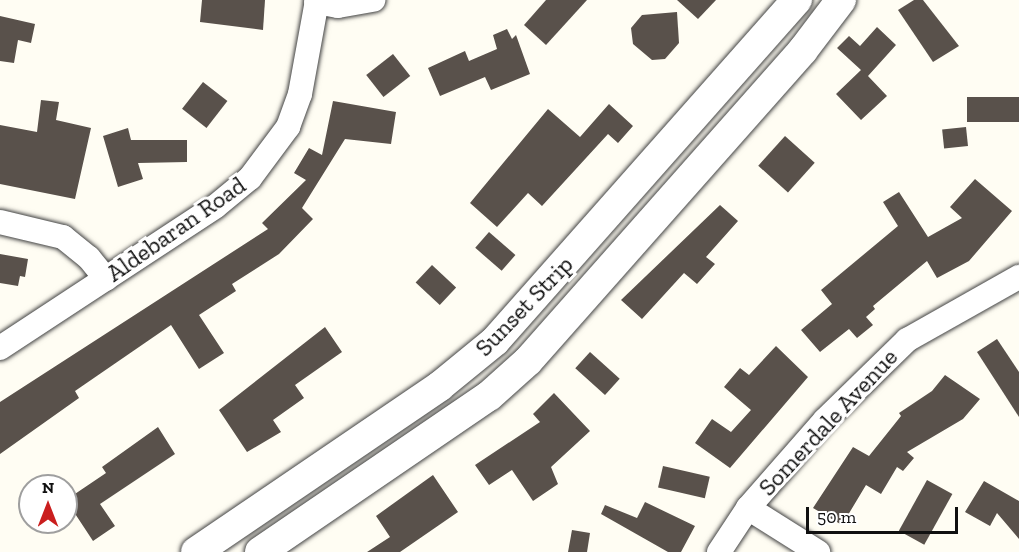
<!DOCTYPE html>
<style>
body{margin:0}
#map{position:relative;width:1019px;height:552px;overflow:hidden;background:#fffdf3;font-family:"Zilla Slab",serif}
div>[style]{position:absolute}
.building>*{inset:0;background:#59514b;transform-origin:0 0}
.roads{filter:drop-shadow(0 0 2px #434343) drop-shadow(0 0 2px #434343)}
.minor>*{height:24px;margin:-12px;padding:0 12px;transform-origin:12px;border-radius:12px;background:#fff}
.tertiary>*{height:30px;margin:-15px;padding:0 15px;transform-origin:15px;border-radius:15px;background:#fff}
span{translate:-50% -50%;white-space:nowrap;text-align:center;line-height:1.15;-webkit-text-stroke:6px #fff;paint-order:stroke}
.street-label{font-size:24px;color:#101010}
.north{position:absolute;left:18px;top:474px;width:60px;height:60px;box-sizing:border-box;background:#fff;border:2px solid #9f9f9f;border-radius:50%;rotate:0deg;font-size:16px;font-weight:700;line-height:24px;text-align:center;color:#101010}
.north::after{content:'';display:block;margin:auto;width:21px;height:27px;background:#ca1e1e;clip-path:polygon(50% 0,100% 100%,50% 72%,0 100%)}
.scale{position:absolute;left:806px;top:507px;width:152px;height:27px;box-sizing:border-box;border:3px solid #101010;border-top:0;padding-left:8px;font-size:18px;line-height:21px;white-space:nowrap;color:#101010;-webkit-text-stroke:4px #fff;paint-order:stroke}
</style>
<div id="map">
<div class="building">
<div style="clip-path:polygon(202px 0,265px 0,263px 30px,200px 22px)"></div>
<div style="clip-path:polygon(546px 0,587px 0,546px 45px,524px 25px)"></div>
<div style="clip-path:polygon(677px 0,716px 0,698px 19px)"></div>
<div style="clip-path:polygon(914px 0,923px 0,959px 46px,933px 62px,898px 10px)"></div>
<div style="clip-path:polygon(677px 12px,679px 43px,665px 59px,652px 60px,633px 44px,631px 28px,642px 15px)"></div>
<div style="clip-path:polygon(0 16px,35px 24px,31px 43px,18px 40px,14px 63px,0 61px)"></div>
<div style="clip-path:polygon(877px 27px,896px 45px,868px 76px,887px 96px,861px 120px,836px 94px,861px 70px,837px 48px,849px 36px,860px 46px)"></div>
<div style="clip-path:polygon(507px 29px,512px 39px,516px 35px,530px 74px,491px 90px,485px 77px,440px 96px,428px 68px,465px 51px,469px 61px,497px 49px,493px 35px)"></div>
<div style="left:393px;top:54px;width:28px;height:34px;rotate:52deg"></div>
<div style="left:203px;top:82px;width:31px;height:34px;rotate:38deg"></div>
<div style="left:1019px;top:97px;width:25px;height:52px;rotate:90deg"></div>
<div style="clip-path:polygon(41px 100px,59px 102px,56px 120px,91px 128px,75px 199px,0 184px,0 125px,37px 132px)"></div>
<div style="clip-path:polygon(333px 101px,396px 112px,391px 144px,345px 139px,302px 208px,313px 219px,279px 254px,232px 284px,236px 291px,199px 315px,224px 353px,199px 369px,171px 325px,75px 391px,79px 398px,0 454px,0 402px,268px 229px,262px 223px,306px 180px,294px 173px,309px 148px,322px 155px)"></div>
<div style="clip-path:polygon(609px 104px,633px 126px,618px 143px,608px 134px,542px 206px,528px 193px,497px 227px,470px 203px,548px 109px,580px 137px)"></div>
<div style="left:966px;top:127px;width:19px;height:24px;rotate:84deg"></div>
<div style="clip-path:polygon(128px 128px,131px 140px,187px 140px,187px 162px,138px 163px,143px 179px,118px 187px,103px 136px)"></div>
<div style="left:785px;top:136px;width:40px;height:40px;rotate:42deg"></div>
<div style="clip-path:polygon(975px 179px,1012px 211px,969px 261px,937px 278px,927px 261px,873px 306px,875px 309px,866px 317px,873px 325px,857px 338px,849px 329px,820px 352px,801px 330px,832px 304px,821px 290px,898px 226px,883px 202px,899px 192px,928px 237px,962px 218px,950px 207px)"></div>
<div style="clip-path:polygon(720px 205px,738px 221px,706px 257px,715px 264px,697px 284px,684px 273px,642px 319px,621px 300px)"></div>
<div style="left:489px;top:232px;width:35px;height:21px;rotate:41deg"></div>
<div style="clip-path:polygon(0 254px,28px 259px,25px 277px,20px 276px,18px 286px,0 283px)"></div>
<div style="left:432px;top:265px;width:33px;height:24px;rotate:43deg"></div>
<div style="clip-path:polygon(325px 327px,342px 352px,295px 385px,304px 398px,273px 420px,281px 432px,247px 452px,219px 410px)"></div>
<div style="clip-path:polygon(997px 339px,1019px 372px,1019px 417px,977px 352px)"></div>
<div style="clip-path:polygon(776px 346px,808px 377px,730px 468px,695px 443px,712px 419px,731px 432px,751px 410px,724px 387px,740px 368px,749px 375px)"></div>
<div style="left:590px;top:352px;width:40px;height:22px;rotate:42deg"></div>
<div style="clip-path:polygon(945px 375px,980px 399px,963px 419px,907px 452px,914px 458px,903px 471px,897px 467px,881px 494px,866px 485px,842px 525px,813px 508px,853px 447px,869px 456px,901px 416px,899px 413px,932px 391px)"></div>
<div style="clip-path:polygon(554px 393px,590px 431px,551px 467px,558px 484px,533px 501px,512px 470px,489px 485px,475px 465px,540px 422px,533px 414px)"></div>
<div style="clip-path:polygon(158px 427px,175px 454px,100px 504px,115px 526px,93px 541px,66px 500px,106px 473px,102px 467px)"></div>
<div style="left:663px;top:466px;width:48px;height:22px;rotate:13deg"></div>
<div style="clip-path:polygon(433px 475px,458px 512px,400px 552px,367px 552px,390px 537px,376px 516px)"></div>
<div style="left:927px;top:480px;width:29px;height:58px;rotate:29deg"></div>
<div style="clip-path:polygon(984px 481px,1019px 501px,1019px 539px,997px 513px,990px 526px,965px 512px)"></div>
<div style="clip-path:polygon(645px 502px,695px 526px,681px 552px,668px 552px,601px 514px,605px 505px,637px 518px)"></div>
<div style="clip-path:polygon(572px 530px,590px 533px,587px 552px,568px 552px)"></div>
</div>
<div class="roads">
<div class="minor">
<div style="left:316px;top:2px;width:22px;rotate:10deg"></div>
<div style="left:338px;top:6px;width:36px;rotate:-10deg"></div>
<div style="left:0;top:222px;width:65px;rotate:13.4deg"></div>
<div style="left:63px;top:237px;width:33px;rotate:39deg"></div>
<div style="left:89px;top:258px;width:27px;rotate:51deg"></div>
<div style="left:0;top:348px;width:258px;rotate:-33.3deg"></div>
<div style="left:216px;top:206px;width:44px;rotate:-39.5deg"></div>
<div style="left:250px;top:178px;width:64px;rotate:-53.3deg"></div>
<div style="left:288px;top:127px;width:35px;rotate:-70deg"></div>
<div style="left:300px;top:94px;width:96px;rotate:-79.7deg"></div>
<div style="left:748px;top:508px;width:83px;rotate:32.2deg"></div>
<div style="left:719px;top:552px;width:53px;rotate:-56.6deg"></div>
<div style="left:748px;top:508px;width:117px;rotate:-48.8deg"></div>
<div style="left:825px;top:420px;width:115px;rotate:-44.3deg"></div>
<div style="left:907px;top:340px;width:129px;rotate:-29.4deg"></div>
</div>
<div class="tertiary">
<div style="left:196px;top:552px;width:295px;rotate:-34.2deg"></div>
<div style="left:440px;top:386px;width:71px;rotate:-39.3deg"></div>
<div style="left:495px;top:341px;width:456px;rotate:-48.5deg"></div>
<div style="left:260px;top:552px;width:277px;rotate:-34.3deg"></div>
<div style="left:489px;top:396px;width:52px;rotate:-41.9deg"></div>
<div style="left:528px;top:361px;width:415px;rotate:-48.5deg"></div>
<div style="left:803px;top:50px;width:63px;rotate:-52.8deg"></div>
</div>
</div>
<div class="street-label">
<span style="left:176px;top:229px;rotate:-35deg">Aldebaran Road</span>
<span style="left:524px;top:306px;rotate:-46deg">Sunset Strip</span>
<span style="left:828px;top:422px;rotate:-47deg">Somerdale Avenue</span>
</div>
<div class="north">N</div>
<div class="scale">50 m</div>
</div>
